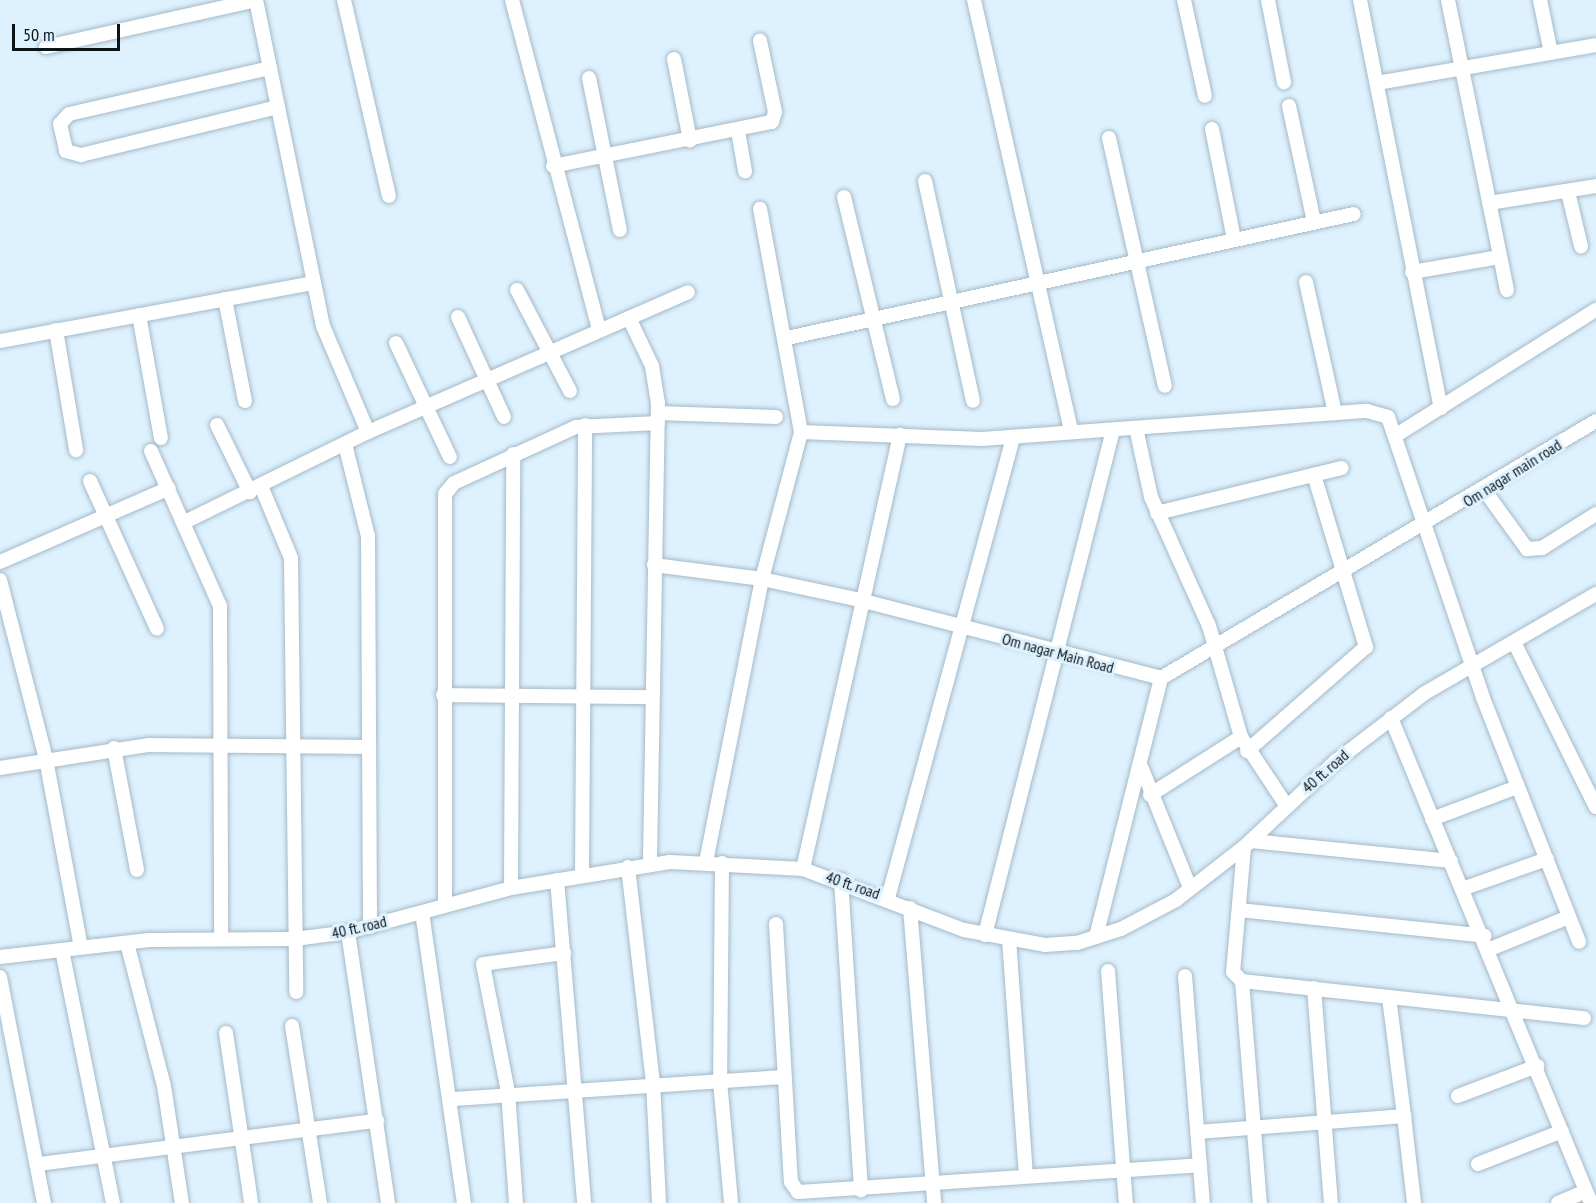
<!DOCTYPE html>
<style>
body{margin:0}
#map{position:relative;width:1596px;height:1203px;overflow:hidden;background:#ddf1fe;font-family:"PT Sans Narrow",sans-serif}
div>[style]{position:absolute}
.roads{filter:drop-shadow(0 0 2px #a6b9c6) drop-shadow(0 0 2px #a6b9c6)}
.street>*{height:14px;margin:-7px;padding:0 7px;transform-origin:7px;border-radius:7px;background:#fff}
span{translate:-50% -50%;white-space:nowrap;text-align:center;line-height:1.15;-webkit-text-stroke:6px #ddf1fe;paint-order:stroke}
.street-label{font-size:16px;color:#0d1418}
.scale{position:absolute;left:12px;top:24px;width:108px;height:27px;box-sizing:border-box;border:3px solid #0d1418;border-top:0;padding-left:8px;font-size:18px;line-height:21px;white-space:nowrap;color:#0d1418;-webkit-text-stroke:4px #ddf1fe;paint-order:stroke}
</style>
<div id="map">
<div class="roads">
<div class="street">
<div style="left:256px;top:0;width:333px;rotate:78.4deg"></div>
<div style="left:323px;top:326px;width:115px;rotate:67deg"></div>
<div style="left:344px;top:0;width:201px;rotate:77.1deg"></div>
<div style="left:512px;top:0;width:341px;rotate:75.2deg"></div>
<div style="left:974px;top:0;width:443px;rotate:77.3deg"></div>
<div style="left:1184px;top:0;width:98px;rotate:77.7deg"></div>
<div style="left:1268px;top:0;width:84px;rotate:79deg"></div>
<div style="left:1360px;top:0;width:416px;rotate:78.8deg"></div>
<div style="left:1448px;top:0;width:296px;rotate:78.5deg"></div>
<div style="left:1540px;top:0;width:54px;rotate:78.3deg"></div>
<div style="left:46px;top:47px;width:215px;rotate:-12.6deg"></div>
<div style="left:674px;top:59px;width:83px;rotate:78.8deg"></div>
<div style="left:270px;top:68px;width:206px;rotate:167.1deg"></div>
<div style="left:69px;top:114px;width:13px;rotate:132deg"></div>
<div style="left:60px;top:124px;width:28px;rotate:77deg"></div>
<div style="left:66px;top:151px;width:16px;rotate:15deg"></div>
<div style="left:81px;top:155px;width:203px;rotate:-13.7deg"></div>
<div style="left:589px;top:78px;width:155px;rotate:78.5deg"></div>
<div style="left:1377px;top:83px;width:222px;rotate:-9.8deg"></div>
<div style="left:1289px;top:106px;width:119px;rotate:77.8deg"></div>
<div style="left:1212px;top:129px;width:112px;rotate:78.7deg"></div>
<div style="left:738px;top:131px;width:41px;rotate:80.1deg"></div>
<div style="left:1109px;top:138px;width:254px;rotate:77.3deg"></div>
<div style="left:553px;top:166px;width:223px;rotate:-11.4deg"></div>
<div style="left:772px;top:122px;width:10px;rotate:-73deg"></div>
<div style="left:775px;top:112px;width:73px;rotate:-101.9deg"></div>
<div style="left:925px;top:181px;width:225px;rotate:77.7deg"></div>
<div style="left:1568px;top:192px;width:56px;rotate:76.5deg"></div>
<div style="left:844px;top:197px;width:208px;rotate:76.4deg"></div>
<div style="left:1489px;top:203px;width:108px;rotate:-9deg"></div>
<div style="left:1412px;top:272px;width:89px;rotate:-9.7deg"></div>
<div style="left:1306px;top:282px;width:134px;rotate:77.5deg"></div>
<div style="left:517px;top:290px;width:114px;rotate:62.3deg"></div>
<div style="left:225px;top:299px;width:104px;rotate:78.9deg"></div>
<div style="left:139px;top:315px;width:125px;rotate:79.9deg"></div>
<div style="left:458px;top:317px;width:110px;rotate:65.3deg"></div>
<div style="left:629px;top:318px;width:53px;rotate:64.4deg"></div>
<div style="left:652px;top:366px;width:36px;rotate:81deg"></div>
<div style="left:658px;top:402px;width:461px;rotate:91deg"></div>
<div style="left:56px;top:330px;width:122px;rotate:80.5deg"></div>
<div style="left:787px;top:338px;width:580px;rotate:-12.34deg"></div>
<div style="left:0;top:341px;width:319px;rotate:-10.5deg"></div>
<div style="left:396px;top:343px;width:126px;rotate:64.7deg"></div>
<div style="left:658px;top:413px;width:118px;rotate:1.9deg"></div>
<div style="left:217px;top:425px;width:75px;rotate:63.8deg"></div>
<div style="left:1136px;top:428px;width:71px;rotate:77.7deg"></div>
<div style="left:1151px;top:497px;width:141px;rotate:65.8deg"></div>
<div style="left:1209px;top:626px;width:116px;rotate:73.9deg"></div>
<div style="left:1241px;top:737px;width:82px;rotate:56.5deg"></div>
<div style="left:801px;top:432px;width:181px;rotate:2.2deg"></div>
<div style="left:982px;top:439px;width:386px;rotate:-4.2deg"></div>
<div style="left:1367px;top:411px;width:22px;rotate:16deg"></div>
<div style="left:1388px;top:417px;width:297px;rotate:71.3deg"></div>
<div style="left:1483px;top:698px;width:262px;rotate:68.5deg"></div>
<div style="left:1398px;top:434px;width:234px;rotate:-32.1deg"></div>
<div style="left:345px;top:444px;width:95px;rotate:76deg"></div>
<div style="left:368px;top:536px;width:391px;rotate:89.7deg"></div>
<div style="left:151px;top:451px;width:170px;rotate:66deg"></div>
<div style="left:220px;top:606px;width:333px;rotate:89.8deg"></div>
<div style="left:90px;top:481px;width:162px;rotate:65.6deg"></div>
<div style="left:261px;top:486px;width:78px;rotate:67.4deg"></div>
<div style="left:291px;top:558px;width:434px;rotate:89.3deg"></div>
<div style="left:1485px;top:491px;width:72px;rotate:54.1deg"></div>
<div style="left:1527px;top:549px;width:15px;rotate:-4deg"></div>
<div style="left:1542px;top:548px;width:64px;rotate:-32.2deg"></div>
<div style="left:1157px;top:513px;width:190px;rotate:-13.7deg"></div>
<div style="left:187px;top:521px;width:202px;rotate:-26.2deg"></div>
<div style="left:368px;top:432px;width:349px;rotate:-23.6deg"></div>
<div style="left:0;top:562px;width:184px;rotate:-23.6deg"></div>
<div style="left:654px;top:565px;width:109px;rotate:7.4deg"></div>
<div style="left:762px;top:579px;width:100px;rotate:12.1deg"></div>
<div style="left:860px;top:600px;width:311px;rotate:14.5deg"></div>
<div style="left:1161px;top:678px;width:505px;rotate:-30.57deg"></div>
<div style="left:0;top:580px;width:185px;rotate:75.6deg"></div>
<div style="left:46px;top:759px;width:191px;rotate:79.5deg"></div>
<div style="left:1515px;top:644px;width:182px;rotate:63.6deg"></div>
<div style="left:443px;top:695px;width:208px;rotate:0.6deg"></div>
<div style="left:1391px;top:718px;width:525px;rotate:67.59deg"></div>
<div style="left:114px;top:748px;width:124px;rotate:79.3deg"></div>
<div style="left:1247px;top:751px;width:158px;rotate:-41.2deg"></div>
<div style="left:1366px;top:647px;width:180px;rotate:-106.8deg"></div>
<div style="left:1140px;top:764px;width:134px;rotate:68deg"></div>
<div style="left:0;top:768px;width:151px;rotate:-8.8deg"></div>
<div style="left:149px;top:745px;width:220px;rotate:0.5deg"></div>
<div style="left:1150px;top:795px;width:108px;rotate:-32.5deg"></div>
<div style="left:1432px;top:819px;width:91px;rotate:-20.6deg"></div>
<div style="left:1251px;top:841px;width:201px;rotate:5.7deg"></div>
<div style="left:1244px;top:847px;width:125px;rotate:95deg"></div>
<div style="left:1233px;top:972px;width:13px;rotate:45deg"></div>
<div style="left:1242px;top:981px;width:344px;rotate:6.2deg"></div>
<div style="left:706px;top:862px;width:288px;rotate:-78.8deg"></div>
<div style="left:762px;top:579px;width:152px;rotate:-75.1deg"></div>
<div style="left:801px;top:432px;width:227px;rotate:-100.4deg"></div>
<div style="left:722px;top:863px;width:218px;rotate:90.5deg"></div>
<div style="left:720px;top:1081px;width:122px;rotate:84.8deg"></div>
<div style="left:628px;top:867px;width:217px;rotate:83.4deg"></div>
<div style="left:653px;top:1083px;width:120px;rotate:87.1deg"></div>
<div style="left:803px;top:869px;width:445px;rotate:-77.4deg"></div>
<div style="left:582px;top:874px;width:449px;rotate:-89.6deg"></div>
<div style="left:557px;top:880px;width:324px;rotate:85.2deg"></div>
<div style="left:841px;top:880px;width:311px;rotate:86.3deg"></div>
<div style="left:511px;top:888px;width:434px;rotate:-89.7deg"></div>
<div style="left:1465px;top:888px;width:87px;rotate:-19.5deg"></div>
<div style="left:888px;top:898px;width:478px;rotate:-74.8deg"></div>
<div style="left:445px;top:905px;width:411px;rotate:-90deg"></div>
<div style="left:445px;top:494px;width:14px;rotate:-51deg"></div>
<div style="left:454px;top:483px;width:134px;rotate:-24.7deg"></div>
<div style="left:576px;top:427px;width:82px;rotate:-2.8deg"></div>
<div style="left:910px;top:908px;width:296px;rotate:85.3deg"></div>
<div style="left:1239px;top:910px;width:247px;rotate:6deg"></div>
<div style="left:422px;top:912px;width:294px;rotate:81.8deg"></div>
<div style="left:776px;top:924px;width:258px;rotate:86.7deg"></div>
<div style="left:791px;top:1182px;width:12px;rotate:55deg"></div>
<div style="left:798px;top:1192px;width:403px;rotate:-3.8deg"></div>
<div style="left:348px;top:932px;width:274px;rotate:81.6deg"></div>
<div style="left:985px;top:935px;width:521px;rotate:-75.78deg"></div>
<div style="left:1096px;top:937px;width:267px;rotate:-75.9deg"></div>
<div style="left:1009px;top:939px;width:237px;rotate:85.9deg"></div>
<div style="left:127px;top:943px;width:148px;rotate:75.5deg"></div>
<div style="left:164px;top:1086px;width:118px;rotate:81.3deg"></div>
<div style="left:1490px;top:949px;width:85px;rotate:-22.1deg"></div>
<div style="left:62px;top:950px;width:258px;rotate:78.6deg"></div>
<div style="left:0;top:957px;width:150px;rotate:-6.5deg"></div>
<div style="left:149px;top:940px;width:146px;rotate:-0.4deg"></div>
<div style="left:295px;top:939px;width:53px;rotate:-7.5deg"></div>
<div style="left:348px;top:932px;width:169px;rotate:-15.1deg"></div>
<div style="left:511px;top:888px;width:161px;rotate:-9.3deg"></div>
<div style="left:670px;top:862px;width:133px;rotate:3deg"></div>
<div style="left:803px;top:869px;width:172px;rotate:20.8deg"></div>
<div style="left:964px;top:930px;width:82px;rotate:10.5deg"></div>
<div style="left:1045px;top:945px;width:32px;rotate:-4deg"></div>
<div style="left:1077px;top:943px;width:46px;rotate:-17.7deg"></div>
<div style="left:1121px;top:929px;width:62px;rotate:-27.8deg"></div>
<div style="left:1176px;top:900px;width:86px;rotate:-37.9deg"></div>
<div style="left:1244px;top:847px;width:126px;rotate:-43.1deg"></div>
<div style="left:1336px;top:761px;width:112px;rotate:-37.4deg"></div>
<div style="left:1425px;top:693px;width:198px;rotate:-30.1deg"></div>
<div style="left:1108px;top:971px;width:233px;rotate:85.6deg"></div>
<div style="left:1185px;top:976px;width:228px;rotate:85.5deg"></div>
<div style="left:0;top:977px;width:230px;rotate:79deg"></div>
<div style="left:1242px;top:981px;width:223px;rotate:85.4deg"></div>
<div style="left:1314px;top:988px;width:216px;rotate:85.5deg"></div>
<div style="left:1389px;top:997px;width:120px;rotate:82.8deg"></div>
<div style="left:292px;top:1026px;width:179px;rotate:81deg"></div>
<div style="left:226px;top:1033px;width:172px;rotate:81.6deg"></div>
<div style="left:1458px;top:1096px;width:85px;rotate:-20.8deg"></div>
<div style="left:453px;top:1099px;width:332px;rotate:-3.8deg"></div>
<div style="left:1198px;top:1132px;width:207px;rotate:-4.4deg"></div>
<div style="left:1404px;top:1116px;width:88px;rotate:83.4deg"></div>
<div style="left:39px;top:1164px;width:341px;rotate:-7.3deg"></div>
<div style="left:1478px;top:1164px;width:90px;rotate:-21.4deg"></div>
<div style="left:516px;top:1203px;width:111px;rotate:-94.1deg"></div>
<div style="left:508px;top:1092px;width:130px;rotate:-101.1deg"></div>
<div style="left:483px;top:964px;width:82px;rotate:-7.7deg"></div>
<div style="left:1558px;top:1203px;width:30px;rotate:-23deg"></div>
</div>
</div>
<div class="street-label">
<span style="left:1512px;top:473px;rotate:-32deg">Om nagar main road</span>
<span style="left:1058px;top:653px;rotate:15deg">Om nagar Main Road</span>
<span style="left:1325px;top:771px;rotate:-41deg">40 ft. road</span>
<span style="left:853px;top:885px;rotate:19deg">40 ft. road</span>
<span style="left:359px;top:927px;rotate:-13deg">40 ft. road</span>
</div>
<div class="scale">50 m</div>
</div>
